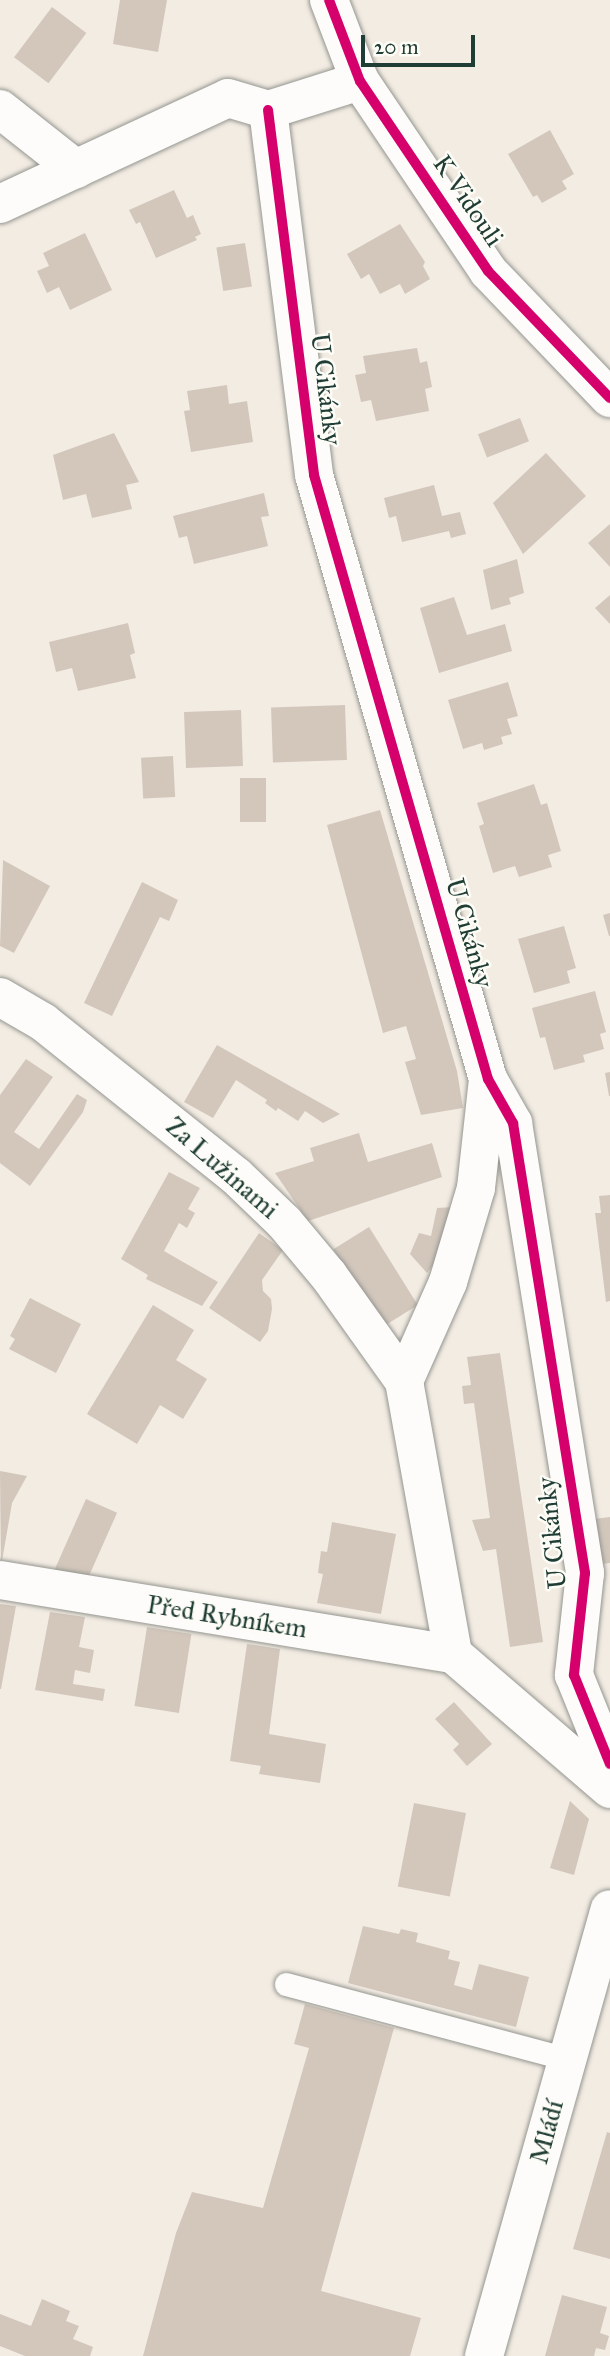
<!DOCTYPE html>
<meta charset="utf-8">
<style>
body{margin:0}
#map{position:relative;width:610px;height:2356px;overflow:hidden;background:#f3ece3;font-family:"IM FELL Great Primer",serif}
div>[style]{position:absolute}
.building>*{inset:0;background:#d3c7bc;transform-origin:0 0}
.roads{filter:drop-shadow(0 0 2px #949690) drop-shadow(0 0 2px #949690)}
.lane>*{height:23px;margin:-11.5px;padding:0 11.5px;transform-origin:11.5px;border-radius:11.5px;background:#fdfcfb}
.street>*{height:38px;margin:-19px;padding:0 19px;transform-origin:19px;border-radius:19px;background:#fdfcfb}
.secondary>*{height:38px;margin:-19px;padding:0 19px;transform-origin:19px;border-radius:19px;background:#fdfcfb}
.cycleway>*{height:10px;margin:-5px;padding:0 5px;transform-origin:5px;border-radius:5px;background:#d6006c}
span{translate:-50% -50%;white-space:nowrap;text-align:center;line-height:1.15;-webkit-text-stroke:5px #fdfcf7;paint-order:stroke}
.street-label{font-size:26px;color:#1f3d34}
.scale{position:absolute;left:361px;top:35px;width:114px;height:32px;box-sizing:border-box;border:4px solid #1f3d34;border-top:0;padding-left:9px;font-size:21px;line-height:24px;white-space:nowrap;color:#1f3d34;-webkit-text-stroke:5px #fdfcf7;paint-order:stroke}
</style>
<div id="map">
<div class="building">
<div style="clip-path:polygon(120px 0,167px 0,158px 52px,113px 44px)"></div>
<div style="left:52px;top:7px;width:43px;height:63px;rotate:37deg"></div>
<div style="clip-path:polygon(550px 130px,574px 174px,562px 181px,567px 189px,542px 203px,537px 195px,533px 197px,508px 154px)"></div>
<div style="clip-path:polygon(174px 190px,187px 218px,193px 215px,201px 234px,195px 237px,197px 240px,156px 258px,140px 222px,136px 224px,129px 210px)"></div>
<div style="clip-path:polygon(400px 224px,425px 262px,423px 266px,430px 279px,405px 294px,400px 284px,380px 294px,369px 274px,361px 279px,347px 254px)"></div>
<div style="clip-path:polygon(85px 233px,112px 290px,70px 310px,59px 287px,47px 293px,37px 271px,49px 266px,43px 253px)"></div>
<div style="left:245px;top:243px;width:44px;height:29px;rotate:81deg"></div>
<div style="clip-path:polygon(417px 348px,420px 363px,427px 361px,432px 387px,425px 389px,429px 411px,376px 421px,371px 400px,361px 402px,355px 375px,366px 373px,363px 356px)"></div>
<div style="clip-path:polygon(227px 385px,229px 404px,247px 401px,253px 442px,191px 452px,184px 411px,190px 410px,187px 391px)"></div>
<div style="left:520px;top:418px;width:25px;height:45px;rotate:69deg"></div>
<div style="clip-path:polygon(114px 433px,139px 482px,126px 485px,132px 509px,92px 518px,86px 494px,63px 500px,53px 455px)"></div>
<div style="clip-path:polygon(546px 453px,586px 496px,523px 554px,493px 503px)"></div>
<div style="clip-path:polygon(434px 485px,442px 516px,460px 512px,466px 534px,451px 538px,449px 531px,402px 542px,396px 516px,389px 518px,384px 498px)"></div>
<div style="clip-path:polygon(264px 493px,269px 516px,261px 517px,268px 546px,194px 564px,187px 536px,179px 538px,173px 516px)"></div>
<div style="clip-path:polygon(610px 524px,610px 567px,588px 543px)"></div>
<div style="clip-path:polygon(517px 559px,524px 593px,509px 598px,511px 604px,491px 610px,483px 570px)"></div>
<div style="clip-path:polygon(610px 595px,610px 624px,595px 608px)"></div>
<div style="clip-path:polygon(454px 597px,467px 635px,505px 624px,512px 651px,439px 673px,420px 608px)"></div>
<div style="clip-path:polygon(128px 623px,135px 653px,130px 655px,136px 678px,78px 691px,72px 668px,56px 672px,49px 642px)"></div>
<div style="clip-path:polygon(508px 682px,518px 716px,507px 719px,512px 734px,501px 737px,503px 744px,484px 750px,482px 743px,463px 749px,448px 700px)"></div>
<div style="left:345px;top:705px;width:55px;height:74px;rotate:88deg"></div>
<div style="left:241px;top:710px;width:56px;height:57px;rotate:88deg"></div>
<div style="left:173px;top:756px;width:41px;height:32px;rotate:87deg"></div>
<div style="left:240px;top:778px;width:26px;height:44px"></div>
<div style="clip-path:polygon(534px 784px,541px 805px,547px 803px,561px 851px,548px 855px,552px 867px,519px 877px,515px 866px,493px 873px,479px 826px,484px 824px,477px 803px)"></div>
<div style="clip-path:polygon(380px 810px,457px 1071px,463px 1108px,421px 1115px,405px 1062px,416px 1059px,406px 1026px,383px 1033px,327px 825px)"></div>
<div style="clip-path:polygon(3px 860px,50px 886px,14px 953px,0 946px)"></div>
<div style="clip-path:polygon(142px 882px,178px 900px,169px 921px,160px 917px,112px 1016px,84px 1003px)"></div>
<div style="clip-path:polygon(610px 913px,610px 936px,609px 936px,603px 915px)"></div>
<div style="clip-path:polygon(564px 926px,576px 968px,567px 971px,570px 983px,534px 993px,518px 939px)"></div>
<div style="clip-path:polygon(595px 991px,606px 1032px,600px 1034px,604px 1049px,583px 1055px,585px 1062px,554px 1070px,545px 1037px,540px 1038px,532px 1008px)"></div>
<div style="clip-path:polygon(217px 1045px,340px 1114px,323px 1123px,305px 1111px,298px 1121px,278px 1108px,276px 1111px,265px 1103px,267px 1100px,236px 1080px,213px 1118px,184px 1102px)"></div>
<div style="clip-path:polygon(26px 1059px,53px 1077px,14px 1132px,39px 1149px,77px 1094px,87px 1100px,83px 1112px,30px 1186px,0 1163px,0 1095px)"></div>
<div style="clip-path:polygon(610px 1072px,610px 1096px,609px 1096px,605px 1073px)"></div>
<div style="clip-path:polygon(359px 1133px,368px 1162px,432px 1143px,442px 1177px,308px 1221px,275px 1173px,314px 1161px,310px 1148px)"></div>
<div style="clip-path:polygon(169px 1172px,200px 1188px,188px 1209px,195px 1213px,187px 1228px,179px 1223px,164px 1251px,218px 1282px,202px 1306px,146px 1279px,148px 1275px,121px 1259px)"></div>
<div style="clip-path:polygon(610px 1195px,610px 1301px,606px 1302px,595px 1213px,601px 1213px,599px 1196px)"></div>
<div style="clip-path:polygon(453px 1207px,436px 1262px,427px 1273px,410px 1254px,419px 1233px,431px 1236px,437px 1208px)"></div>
<div style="left:369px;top:1227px;width:92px;height:42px;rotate:58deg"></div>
<div style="clip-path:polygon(259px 1233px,283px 1250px,262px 1280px,263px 1291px,271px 1299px,272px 1309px,268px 1331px,260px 1342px,209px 1308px)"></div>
<div style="clip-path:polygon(30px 1298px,81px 1324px,56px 1373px,9px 1349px,15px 1339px,10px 1336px)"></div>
<div style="clip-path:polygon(153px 1305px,194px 1330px,176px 1360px,207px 1379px,183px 1419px,160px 1405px,137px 1444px,87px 1414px)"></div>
<div style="clip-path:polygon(500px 1353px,543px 1642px,510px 1647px,496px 1549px,483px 1551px,472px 1520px,490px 1518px,474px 1403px,464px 1404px,462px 1386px,471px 1385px,467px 1357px)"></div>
<div style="clip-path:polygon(0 1471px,27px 1476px,12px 1503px,1px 1567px)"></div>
<div style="left:86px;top:1499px;width:34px;height:79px;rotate:24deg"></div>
<div style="clip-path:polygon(610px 1517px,610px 1563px,601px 1564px,594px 1519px)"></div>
<div style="clip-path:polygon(332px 1522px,396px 1534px,381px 1614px,317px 1603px,323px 1574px,318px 1573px,321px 1551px,327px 1552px)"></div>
<div style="clip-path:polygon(0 1604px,16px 1606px,1px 1689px,0 1689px)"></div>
<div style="clip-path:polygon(50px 1612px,85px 1617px,79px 1647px,94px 1650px,90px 1673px,75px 1670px,73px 1684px,105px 1689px,103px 1701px,35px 1690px)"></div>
<div style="left:147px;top:1627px;width:45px;height:80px;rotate:9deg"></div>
<div style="clip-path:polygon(247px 1644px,280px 1649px,269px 1734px,326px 1744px,320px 1783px,259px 1774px,261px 1766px,230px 1761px)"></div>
<div style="clip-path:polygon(454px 1702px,492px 1744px,467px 1766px,453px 1750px,459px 1744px,435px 1719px)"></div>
<div style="clip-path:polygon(570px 1801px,589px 1819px,574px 1875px,550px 1868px)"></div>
<div style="left:414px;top:1803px;width:53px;height:85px;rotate:11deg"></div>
<div style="clip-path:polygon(363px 1926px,399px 1934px,401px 1929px,418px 1933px,416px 1942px,450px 1951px,448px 1959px,460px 1962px,454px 1985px,472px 1990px,479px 1964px,529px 1977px,516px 2027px,348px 1983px)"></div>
<div style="clip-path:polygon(305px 2004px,394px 2028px,321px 2291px,421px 2318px,410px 2356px,143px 2356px,176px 2233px,192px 2192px,263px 2208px,309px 2048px,294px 2044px)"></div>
<div style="clip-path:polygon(607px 2132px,610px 2133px,610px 2259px,573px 2249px)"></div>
<div style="clip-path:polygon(562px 2295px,607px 2307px,600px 2333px,609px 2336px,605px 2350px,596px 2348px,594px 2356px,545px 2356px)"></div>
<div style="clip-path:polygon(42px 2299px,70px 2311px,66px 2321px,79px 2326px,73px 2339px,93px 2347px,90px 2356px,25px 2356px,0 2346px,0 2314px,31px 2326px)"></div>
</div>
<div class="roads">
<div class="lane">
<div style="left:286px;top:1984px;width:291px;rotate:14.9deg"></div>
</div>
<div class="street">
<div style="left:0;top:109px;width:97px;rotate:38.3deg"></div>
<div style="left:268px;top:110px;width:368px;rotate:82.8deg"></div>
<div style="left:314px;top:475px;width:629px;rotate:73.93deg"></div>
<div style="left:488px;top:1079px;width:51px;rotate:60.4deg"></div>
<div style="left:513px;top:1123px;width:456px;rotate:80.9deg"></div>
<div style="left:585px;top:1573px;width:103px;rotate:96.2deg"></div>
<div style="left:574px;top:1675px;width:96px;rotate:68deg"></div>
<div style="left:0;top:204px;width:251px;rotate:-24.9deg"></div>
<div style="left:228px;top:98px;width:42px;rotate:16.7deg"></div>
<div style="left:268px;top:110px;width:96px;rotate:-17.5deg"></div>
<div style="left:0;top:997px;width:50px;rotate:30.2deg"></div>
<div style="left:43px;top:1022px;width:247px;rotate:38.6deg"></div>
<div style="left:236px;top:1176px;width:66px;rotate:43.8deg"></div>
<div style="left:284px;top:1222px;width:70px;rotate:50.2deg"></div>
<div style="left:329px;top:1276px;width:129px;rotate:54.5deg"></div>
<div style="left:404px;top:1381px;width:277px;rotate:79.8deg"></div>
<div style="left:404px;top:1381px;width:108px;rotate:-66deg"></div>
<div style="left:448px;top:1282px;width:98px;rotate:-73.4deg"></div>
<div style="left:476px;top:1188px;width:110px;rotate:-83.7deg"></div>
<div style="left:0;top:1580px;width:459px;rotate:9.3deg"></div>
<div style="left:453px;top:1654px;width:207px;rotate:40.7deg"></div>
<div style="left:484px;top:2356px;width:464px;rotate:-74.3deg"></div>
</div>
<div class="secondary">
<div style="left:329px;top:0;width:87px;rotate:69.1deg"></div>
<div style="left:360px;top:81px;width:229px;rotate:56deg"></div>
<div style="left:488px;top:271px;width:176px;rotate:46.2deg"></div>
</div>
</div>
<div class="cycleway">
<div style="left:329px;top:0;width:87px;rotate:69.1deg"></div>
<div style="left:360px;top:81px;width:229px;rotate:56deg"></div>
<div style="left:488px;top:271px;width:176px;rotate:46.2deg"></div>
<div style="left:268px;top:110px;width:368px;rotate:82.8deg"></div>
<div style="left:314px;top:475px;width:629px;rotate:73.93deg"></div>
<div style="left:488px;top:1079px;width:51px;rotate:60.4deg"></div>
<div style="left:513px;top:1123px;width:456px;rotate:80.9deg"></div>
<div style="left:585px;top:1573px;width:103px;rotate:96.2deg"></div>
<div style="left:574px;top:1675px;width:96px;rotate:68deg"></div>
</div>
<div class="street-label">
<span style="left:468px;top:201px;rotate:56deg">K Vidouli</span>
<span style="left:326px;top:389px;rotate:83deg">U Cikánky</span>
<span style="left:469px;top:933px;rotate:74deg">U Cikánky</span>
<span style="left:222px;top:1168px;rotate:41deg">Za Lužinami</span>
<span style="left:552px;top:1533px;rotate:-96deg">U Cikánky</span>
<span style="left:227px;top:1617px;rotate:9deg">Před Rybníkem</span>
<span style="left:547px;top:2132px;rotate:-75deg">Mládí</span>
</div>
<div class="scale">20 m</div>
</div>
